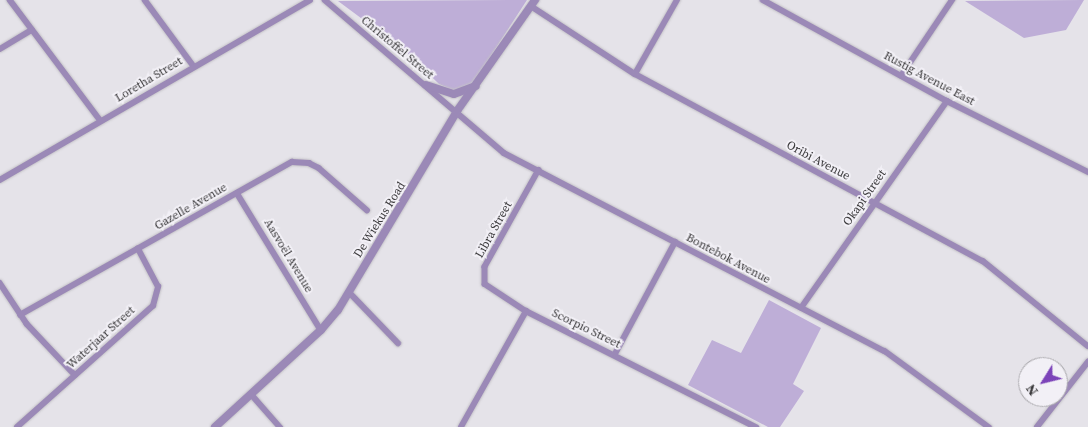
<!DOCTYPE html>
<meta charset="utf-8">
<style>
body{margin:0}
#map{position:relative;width:1088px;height:427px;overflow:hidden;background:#e5e3e9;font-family:"Source Serif 4",serif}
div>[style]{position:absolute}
.green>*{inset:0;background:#beaed7}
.roads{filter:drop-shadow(0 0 1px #c3c1c6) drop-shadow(0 0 1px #c3c1c6)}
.minor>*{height:5.5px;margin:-2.75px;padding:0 2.75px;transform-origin:2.75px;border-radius:2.75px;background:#9b89b7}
.tertiary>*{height:8px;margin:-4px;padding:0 4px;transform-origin:4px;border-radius:4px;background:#9b89b7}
span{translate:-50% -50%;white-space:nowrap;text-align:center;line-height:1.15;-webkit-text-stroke:4px #f2f0f6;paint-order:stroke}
.street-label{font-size:12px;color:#3a393b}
.north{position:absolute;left:1018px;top:357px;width:50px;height:50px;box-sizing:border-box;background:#f2f0f6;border:1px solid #a8a7ab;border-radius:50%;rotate:234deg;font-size:14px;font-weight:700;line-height:20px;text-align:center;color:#3a393b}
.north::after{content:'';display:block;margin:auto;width:18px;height:22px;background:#7c43b9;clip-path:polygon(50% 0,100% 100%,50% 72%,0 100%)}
</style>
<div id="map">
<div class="green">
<div style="clip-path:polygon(527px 0,473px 83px,455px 91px,439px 84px,404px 50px,338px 1px)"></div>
<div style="clip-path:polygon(1084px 0,1066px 30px,1024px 38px,965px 1px)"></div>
<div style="clip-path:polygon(769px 300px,821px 328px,793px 384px,804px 391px,780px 427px,768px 427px,688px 385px,712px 340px,741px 353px)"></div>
</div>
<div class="roads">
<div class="minor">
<div style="left:10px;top:0;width:151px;rotate:53.1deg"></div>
<div style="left:145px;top:0;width:81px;rotate:53.6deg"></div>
<div style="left:325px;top:0;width:235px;rotate:40.5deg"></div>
<div style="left:504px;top:153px;width:429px;rotate:27.5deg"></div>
<div style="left:885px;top:351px;width:129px;rotate:36.2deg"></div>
<div style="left:763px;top:0;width:210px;rotate:28.8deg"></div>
<div style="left:947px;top:101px;width:158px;rotate:26.7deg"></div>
<div style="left:531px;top:6px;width:124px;rotate:33.2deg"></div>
<div style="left:635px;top:74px;width:395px;rotate:28.3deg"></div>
<div style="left:983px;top:261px;width:135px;rotate:39deg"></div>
<div style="left:0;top:49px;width:37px;rotate:-31deg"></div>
<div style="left:635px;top:74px;width:85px;rotate:-60.4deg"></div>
<div style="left:901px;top:76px;width:92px;rotate:-56.1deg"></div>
<div style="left:539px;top:170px;width:111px;rotate:119.1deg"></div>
<div style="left:485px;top:267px;width:17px;rotate:90deg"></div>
<div style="left:485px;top:284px;width:49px;rotate:33.4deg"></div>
<div style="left:526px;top:311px;width:258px;rotate:26.8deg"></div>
<div style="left:0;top:180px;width:358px;rotate:-30.1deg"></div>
<div style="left:237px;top:193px;width:161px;rotate:58.5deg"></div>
<div style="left:0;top:283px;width:49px;rotate:56.6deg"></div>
<div style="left:27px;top:324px;width:70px;rotate:46.7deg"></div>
<div style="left:349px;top:292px;width:71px;rotate:46.1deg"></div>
<div style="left:801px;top:308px;width:253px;rotate:-54.8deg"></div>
<div style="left:20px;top:315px;width:312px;rotate:-29.4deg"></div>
<div style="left:292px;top:162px;width:17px;rotate:3deg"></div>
<div style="left:309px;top:163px;width:11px;rotate:27deg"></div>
<div style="left:319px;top:168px;width:64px;rotate:41.2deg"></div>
<div style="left:615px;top:354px;width:127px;rotate:-61.8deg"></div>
<div style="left:252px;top:395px;width:43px;rotate:48.8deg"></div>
<div style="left:17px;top:427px;width:182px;rotate:-41.7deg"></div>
<div style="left:153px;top:306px;width:20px;rotate:-75deg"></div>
<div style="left:158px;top:287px;width:43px;rotate:-117.8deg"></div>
<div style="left:461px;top:427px;width:133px;rotate:-60.7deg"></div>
<div style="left:1037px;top:427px;width:83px;rotate:-51.9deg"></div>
</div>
<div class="tertiary">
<div style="left:426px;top:85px;width:29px;rotate:18deg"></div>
<div style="left:454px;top:94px;width:23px;rotate:-20deg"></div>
<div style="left:215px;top:427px;width:144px;rotate:-42.5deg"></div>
<div style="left:321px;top:330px;width:26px;rotate:-50deg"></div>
<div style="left:338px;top:310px;width:232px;rotate:-59.1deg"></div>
<div style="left:457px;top:111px;width:136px;rotate:-54.9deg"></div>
</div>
</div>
<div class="street-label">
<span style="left:397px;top:48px;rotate:40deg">Christoffel Street</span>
<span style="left:929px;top:79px;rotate:28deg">Rustig Avenue East</span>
<span style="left:149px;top:80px;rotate:-31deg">Loretha Street</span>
<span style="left:818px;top:161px;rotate:28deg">Oribi Avenue</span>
<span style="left:865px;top:198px;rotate:-55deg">Okapi Street</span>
<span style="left:191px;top:207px;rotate:-30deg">Gazelle Avenue</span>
<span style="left:380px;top:220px;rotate:-58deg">De Wiekus Road</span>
<span style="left:494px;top:230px;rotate:-61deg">Libra Street</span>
<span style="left:288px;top:256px;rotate:59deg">Aasvoël Avenue</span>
<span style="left:728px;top:259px;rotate:28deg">Bontebok Avenue</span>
<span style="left:586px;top:329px;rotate:26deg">Scorpio Street</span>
<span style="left:101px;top:338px;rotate:-42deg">Waterjaar Street</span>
</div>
<div class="north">N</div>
</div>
